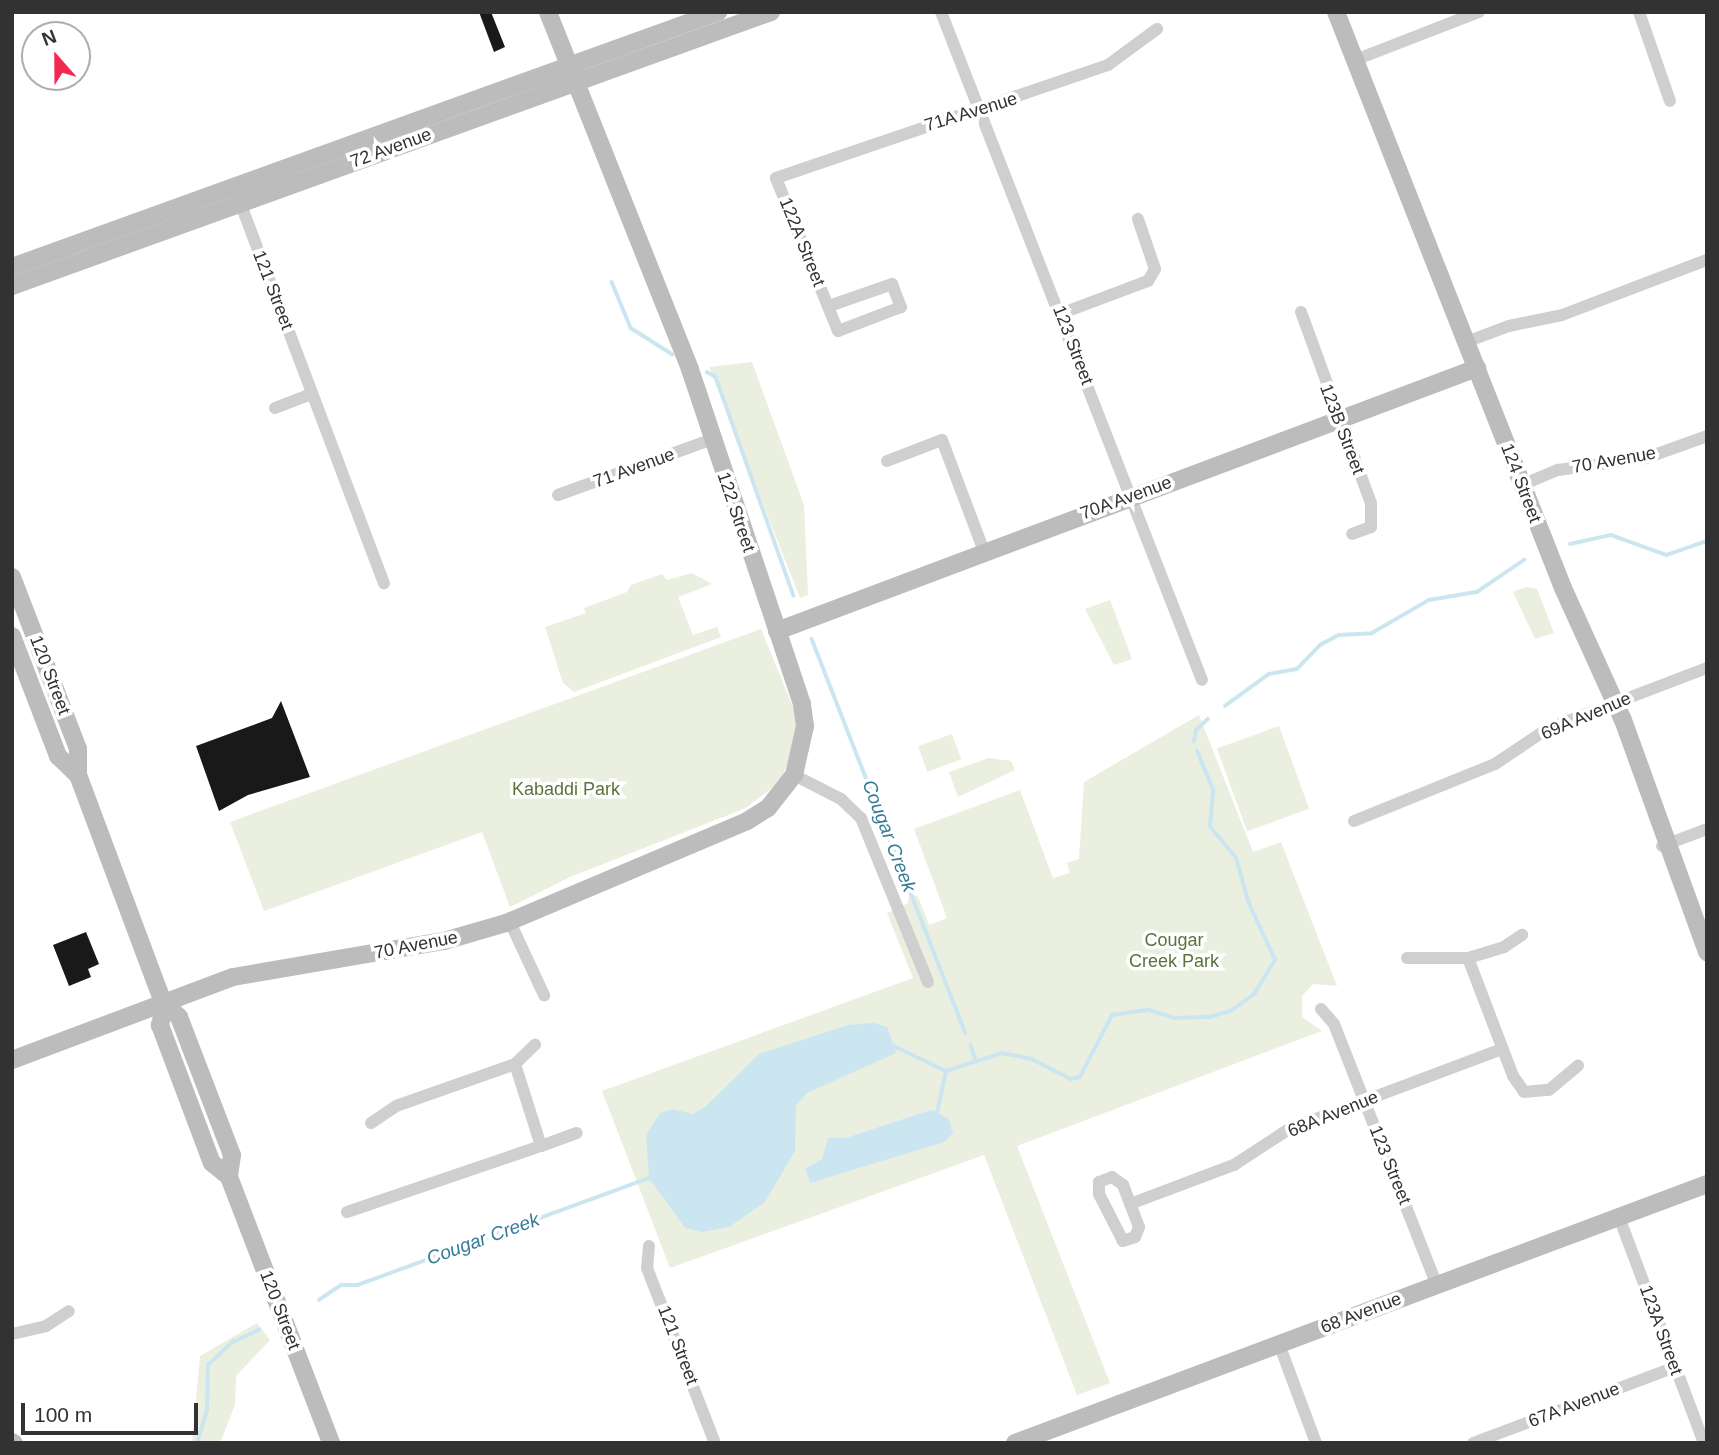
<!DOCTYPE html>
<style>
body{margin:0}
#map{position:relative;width:1719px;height:1455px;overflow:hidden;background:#fff;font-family:Arial,sans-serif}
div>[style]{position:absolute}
.green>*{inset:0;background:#eaefe0;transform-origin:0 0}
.water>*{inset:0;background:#cbe6f0}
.stream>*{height:3.5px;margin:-1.75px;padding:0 1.75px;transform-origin:1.75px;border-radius:1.75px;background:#cbe6f0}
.building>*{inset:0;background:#191919}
.street>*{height:12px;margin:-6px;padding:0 6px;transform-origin:6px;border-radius:6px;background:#cfcfcf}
.secondary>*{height:18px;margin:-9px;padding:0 9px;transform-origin:9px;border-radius:9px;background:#bcbcbc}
span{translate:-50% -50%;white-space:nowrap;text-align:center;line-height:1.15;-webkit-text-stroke:7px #fff;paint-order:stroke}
.street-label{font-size:18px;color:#323232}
.park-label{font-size:18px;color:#5b733a}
.water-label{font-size:19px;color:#357b96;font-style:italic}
.frame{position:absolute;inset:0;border:14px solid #323232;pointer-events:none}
.north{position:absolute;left:21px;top:21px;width:70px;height:70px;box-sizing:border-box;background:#fff;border:2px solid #adadad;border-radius:50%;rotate:339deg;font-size:19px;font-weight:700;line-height:28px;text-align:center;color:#323232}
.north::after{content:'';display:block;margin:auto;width:24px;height:32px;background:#f42950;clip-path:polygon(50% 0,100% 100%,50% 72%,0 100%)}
.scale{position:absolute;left:21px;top:1403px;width:177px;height:32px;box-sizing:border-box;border:4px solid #323232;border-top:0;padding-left:9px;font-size:21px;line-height:24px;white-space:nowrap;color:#323232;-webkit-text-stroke:5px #fff;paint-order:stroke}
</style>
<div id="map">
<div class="green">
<div style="clip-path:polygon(752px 362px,804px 505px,808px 595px,800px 598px,709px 367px)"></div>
<div style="clip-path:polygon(692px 573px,712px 584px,678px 597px,693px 635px,717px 627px,721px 637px,574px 692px,563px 683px,545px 627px,586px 613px,584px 608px,627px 592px,631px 585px,662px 574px,667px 580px)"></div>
<div style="clip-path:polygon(1526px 587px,1537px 589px,1554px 633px,1535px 639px,1513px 592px)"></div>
<div style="clip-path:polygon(1110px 600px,1132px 659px,1114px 665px,1085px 609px)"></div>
<div style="clip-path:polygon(761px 629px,795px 712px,798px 736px,781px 781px,746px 808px,570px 877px,510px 907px,482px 832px,264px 911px,230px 822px)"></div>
<div style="clip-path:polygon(1199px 715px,1253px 852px,1281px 842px,1337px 986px,1313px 984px,1302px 996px,1302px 1017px,1322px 1031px,1017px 1146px,1110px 1383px,1077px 1395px,984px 1155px,670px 1268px,602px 1091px,913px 978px,887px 913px,908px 903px,911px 879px,929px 925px,947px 918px,914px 829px,1020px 790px,1053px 878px,1070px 873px,1067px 863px,1079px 859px,1084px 782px)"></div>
<div style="left:1279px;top:726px;width:88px;height:66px;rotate:70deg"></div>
<div style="left:952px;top:734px;width:27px;height:36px;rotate:70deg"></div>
<div style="clip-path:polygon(989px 758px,1011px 761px,1015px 770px,958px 797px,949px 772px)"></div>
<div style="clip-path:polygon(257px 1323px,270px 1340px,236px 1376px,235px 1405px,220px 1443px,192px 1443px,200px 1356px)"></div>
</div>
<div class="water">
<div style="clip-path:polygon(874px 1023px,887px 1027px,896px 1053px,807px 1093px,796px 1106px,795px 1151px,765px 1202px,729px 1227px,702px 1232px,685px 1228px,649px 1178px,646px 1135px,660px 1113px,673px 1109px,692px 1114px,704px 1108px,759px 1054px,848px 1025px)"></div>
<div style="clip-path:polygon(931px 1110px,949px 1119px,953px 1133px,944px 1142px,810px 1183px,805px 1169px,822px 1159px,828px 1138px,846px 1138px)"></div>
</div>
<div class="stream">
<div style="left:612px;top:282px;width:50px;rotate:67.6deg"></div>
<div style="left:631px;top:328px;width:49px;rotate:32.4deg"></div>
<div style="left:707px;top:372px;width:10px;rotate:29deg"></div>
<div style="left:716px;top:377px;width:232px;rotate:70.4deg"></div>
<div style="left:1570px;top:544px;width:42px;rotate:-12.4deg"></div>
<div style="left:1611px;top:535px;width:59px;rotate:19.7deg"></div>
<div style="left:1667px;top:555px;width:42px;rotate:-19.3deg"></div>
<div style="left:812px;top:639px;width:423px;rotate:68.7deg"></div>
<div style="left:1225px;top:706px;width:54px;rotate:-36deg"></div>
<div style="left:1269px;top:674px;width:28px;rotate:-10deg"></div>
<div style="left:1297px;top:669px;width:33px;rotate:-46deg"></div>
<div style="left:1320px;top:645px;width:21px;rotate:-28deg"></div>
<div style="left:1339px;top:635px;width:33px;rotate:-3deg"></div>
<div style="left:1372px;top:633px;width:66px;rotate:-30.1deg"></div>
<div style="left:1429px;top:600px;width:49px;rotate:-9.5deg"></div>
<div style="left:1477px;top:592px;width:57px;rotate:-34.2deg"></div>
<div style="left:1194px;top:742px;width:12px;rotate:-81deg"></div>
<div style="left:1196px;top:730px;width:16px;rotate:-43deg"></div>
<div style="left:971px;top:1045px;width:16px;rotate:72deg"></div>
<div style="left:894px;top:1046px;width:58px;rotate:25.7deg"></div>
<div style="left:937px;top:1113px;width:43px;rotate:-77.9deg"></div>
<div style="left:946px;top:1071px;width:59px;rotate:-17.8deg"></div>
<div style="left:1002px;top:1053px;width:31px;rotate:11deg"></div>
<div style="left:1032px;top:1059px;width:44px;rotate:27.1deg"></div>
<div style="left:1071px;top:1079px;width:9px;rotate:-13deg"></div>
<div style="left:1080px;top:1077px;width:70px;rotate:-62.7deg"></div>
<div style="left:1112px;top:1015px;width:37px;rotate:-8deg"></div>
<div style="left:1149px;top:1010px;width:28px;rotate:17deg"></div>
<div style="left:1176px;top:1018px;width:33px;rotate:-2deg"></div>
<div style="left:1209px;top:1017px;width:23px;rotate:-15deg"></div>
<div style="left:1231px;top:1011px;width:29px;rotate:-36deg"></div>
<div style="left:1254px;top:994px;width:40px;rotate:-58deg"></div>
<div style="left:1275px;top:960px;width:62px;rotate:-114.9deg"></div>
<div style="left:1249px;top:904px;width:48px;rotate:-105.8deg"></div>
<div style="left:1236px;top:858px;width:40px;rotate:-130deg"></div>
<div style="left:1210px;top:827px;width:37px;rotate:-85deg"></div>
<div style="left:1213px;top:790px;width:42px;rotate:-112.3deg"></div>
<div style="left:319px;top:1300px;width:27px;rotate:-34deg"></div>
<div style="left:341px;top:1285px;width:17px"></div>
<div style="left:358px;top:1285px;width:310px;rotate:-20.2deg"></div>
<div style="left:197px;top:1443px;width:34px;rotate:-73deg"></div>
<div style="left:207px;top:1410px;width:45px;rotate:-88.7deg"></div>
<div style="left:208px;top:1365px;width:34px;rotate:-43deg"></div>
<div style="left:233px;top:1342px;width:29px;rotate:-25deg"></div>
</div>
<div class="building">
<div style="clip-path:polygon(479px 12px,491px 12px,505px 47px,494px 52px)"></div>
<div style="clip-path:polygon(281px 701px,310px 777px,248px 795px,219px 811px,196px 746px,272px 718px)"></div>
<div style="clip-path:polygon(86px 932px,99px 964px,88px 969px,91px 977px,69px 986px,53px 945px)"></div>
</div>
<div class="street">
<div style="left:941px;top:12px;width:717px;rotate:68.66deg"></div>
<div style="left:1639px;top:12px;width:94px;rotate:70.8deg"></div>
<div style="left:1355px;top:60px;width:133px;rotate:-21.2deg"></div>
<div style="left:238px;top:197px;width:413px;rotate:69.3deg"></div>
<div style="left:829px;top:306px;width:67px;rotate:-19.2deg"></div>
<div style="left:892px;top:284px;width:25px;rotate:69deg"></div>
<div style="left:901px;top:307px;width:67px;rotate:159.1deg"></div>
<div style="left:838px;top:331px;width:165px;rotate:-112.1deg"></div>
<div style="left:776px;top:178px;width:351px;rotate:-18.8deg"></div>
<div style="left:1108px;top:65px;width:61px;rotate:-36.3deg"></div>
<div style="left:1301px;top:312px;width:203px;rotate:69.9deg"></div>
<div style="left:1371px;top:503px;width:24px;rotate:90deg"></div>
<div style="left:1371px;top:527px;width:20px;rotate:160deg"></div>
<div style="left:1060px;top:314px;width:94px;rotate:-20.6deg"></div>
<div style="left:1148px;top:281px;width:14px;rotate:-60deg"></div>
<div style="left:1155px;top:269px;width:53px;rotate:-108.8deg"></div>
<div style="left:1466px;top:342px;width:46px;rotate:-20.4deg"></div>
<div style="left:1509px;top:326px;width:54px;rotate:-11.7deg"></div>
<div style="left:1562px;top:315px;width:155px;rotate:-20.8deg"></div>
<div style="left:275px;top:408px;width:40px;rotate:-21deg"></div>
<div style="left:887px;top:461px;width:59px;rotate:-20.9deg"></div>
<div style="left:942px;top:440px;width:119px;rotate:69.3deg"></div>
<div style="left:1522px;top:485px;width:39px;rotate:-23deg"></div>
<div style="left:1558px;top:470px;width:89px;rotate:-7.8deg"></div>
<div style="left:1646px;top:458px;width:65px;rotate:-19.8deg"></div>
<div style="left:558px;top:495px;width:162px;rotate:-19.9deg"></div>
<div style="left:794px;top:775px;width:53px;rotate:27.1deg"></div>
<div style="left:841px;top:799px;width:28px;rotate:44deg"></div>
<div style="left:861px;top:818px;width:177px;rotate:67.8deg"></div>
<div style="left:1354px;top:821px;width:152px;rotate:-22deg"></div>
<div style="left:1495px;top:764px;width:63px;rotate:-33.9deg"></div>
<div style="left:1547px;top:729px;width:171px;rotate:-20.9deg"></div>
<div style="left:1662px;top:846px;width:48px;rotate:-20.7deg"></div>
<div style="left:510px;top:922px;width:81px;rotate:65deg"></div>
<div style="left:1407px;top:958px;width:61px"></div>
<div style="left:1468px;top:958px;width:38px;rotate:-17deg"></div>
<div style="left:1504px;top:947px;width:22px;rotate:-34deg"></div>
<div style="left:1468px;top:958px;width:126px;rotate:69.1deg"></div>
<div style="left:1513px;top:1076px;width:19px;rotate:55deg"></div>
<div style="left:1524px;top:1092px;width:25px;rotate:-5deg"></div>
<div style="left:1549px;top:1090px;width:38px;rotate:-40deg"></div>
<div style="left:1321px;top:1009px;width:20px;rotate:49deg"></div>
<div style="left:1334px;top:1024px;width:281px;rotate:68.5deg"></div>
<div style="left:371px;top:1123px;width:30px;rotate:-34deg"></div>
<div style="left:396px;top:1106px;width:126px;rotate:-19.4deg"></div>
<div style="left:541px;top:1146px;width:38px;rotate:-20deg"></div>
<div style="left:1112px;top:1177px;width:14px;rotate:36deg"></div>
<div style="left:1123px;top:1185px;width:45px;rotate:69.1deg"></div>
<div style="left:1139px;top:1227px;width:11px;rotate:112deg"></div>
<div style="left:1135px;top:1237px;width:13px;rotate:162deg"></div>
<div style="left:1123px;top:1241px;width:53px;rotate:-117.1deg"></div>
<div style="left:1099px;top:1194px;width:12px;rotate:-90deg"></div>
<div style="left:1099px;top:1182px;width:14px;rotate:-21deg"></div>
<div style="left:1130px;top:1204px;width:111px;rotate:-20.6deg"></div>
<div style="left:1234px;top:1165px;width:66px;rotate:-33.2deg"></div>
<div style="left:1289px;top:1129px;width:228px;rotate:-20.6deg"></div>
<div style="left:347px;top:1212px;width:205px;rotate:-18.8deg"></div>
<div style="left:541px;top:1146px;width:86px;rotate:-107.6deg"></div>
<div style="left:515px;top:1064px;width:28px;rotate:-44deg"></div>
<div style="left:1619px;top:1217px;width:241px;rotate:69.4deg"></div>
<div style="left:649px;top:1246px;width:22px;rotate:95deg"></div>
<div style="left:647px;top:1268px;width:188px;rotate:68.8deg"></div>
<div style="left:12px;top:1334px;width:35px;rotate:-13deg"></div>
<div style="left:46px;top:1326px;width:27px;rotate:-33deg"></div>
<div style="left:1279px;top:1344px;width:106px;rotate:69.5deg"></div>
<div style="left:1473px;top:1443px;width:216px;rotate:-20.6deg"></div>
</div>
<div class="secondary">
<div style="left:1336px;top:12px;width:619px;rotate:68.49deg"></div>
<div style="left:1563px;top:588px;width:145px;rotate:65.6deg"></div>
<div style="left:1623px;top:720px;width:247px;rotate:70.1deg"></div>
<div style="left:12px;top:267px;width:751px;rotate:-19.86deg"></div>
<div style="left:12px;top:286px;width:807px;rotate:-19.85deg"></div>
<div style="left:12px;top:577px;width:184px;rotate:69deg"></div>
<div style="left:78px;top:749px;width:26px;rotate:90deg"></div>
<div style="left:78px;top:775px;width:242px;rotate:69.5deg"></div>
<div style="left:163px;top:1002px;width:22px;rotate:43deg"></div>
<div style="left:179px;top:1017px;width:148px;rotate:69deg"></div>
<div style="left:232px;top:1155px;width:22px;rotate:98deg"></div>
<div style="left:777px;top:631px;width:748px;rotate:-20.59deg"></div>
<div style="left:12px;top:636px;width:129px;rotate:69deg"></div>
<div style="left:58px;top:756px;width:28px;rotate:44deg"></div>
<div style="left:165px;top:1007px;width:19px;rotate:106deg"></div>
<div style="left:160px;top:1025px;width:147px;rotate:69.4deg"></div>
<div style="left:212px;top:1163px;width:22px;rotate:39deg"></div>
<div style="left:229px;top:1177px;width:285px;rotate:69deg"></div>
<div style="left:12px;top:1060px;width:236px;rotate:-20.6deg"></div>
<div style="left:233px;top:977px;width:214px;rotate:-9.7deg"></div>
<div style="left:444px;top:941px;width:65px;rotate:-16.2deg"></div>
<div style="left:506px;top:923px;width:262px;rotate:-22.9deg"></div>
<div style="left:747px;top:821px;width:25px;rotate:-32deg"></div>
<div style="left:768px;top:808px;width:42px;rotate:-51.8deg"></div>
<div style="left:794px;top:775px;width:50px;rotate:-77.3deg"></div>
<div style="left:805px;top:726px;width:22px;rotate:-98deg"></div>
<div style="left:802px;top:704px;width:353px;rotate:-108.5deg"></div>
<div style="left:690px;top:369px;width:384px;rotate:-111.7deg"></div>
<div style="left:12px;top:1442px;width:2px;rotate:27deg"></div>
<div style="left:1015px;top:1443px;width:739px;rotate:-20.52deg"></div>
</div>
<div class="street-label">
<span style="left:971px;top:112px;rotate:-17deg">71A Avenue</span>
<span style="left:391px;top:148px;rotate:-20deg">72 Avenue</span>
<span style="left:802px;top:242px;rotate:68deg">122A Street</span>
<span style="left:273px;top:290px;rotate:69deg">121 Street</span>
<span style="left:1073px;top:345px;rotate:69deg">123 Street</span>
<span style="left:1342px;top:429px;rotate:69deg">123B Street</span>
<span style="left:1614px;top:460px;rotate:-10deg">70 Avenue</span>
<span style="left:634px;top:468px;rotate:-20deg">71 Avenue</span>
<span style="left:1521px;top:483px;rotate:69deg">124 Street</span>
<span style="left:1126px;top:498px;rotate:-20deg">70A Avenue</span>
<span style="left:736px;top:512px;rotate:71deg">122 Street</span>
<span style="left:50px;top:675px;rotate:69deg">120 Street</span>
<span style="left:1586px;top:716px;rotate:-23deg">69A Avenue</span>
<span style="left:416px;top:945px;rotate:-11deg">70 Avenue</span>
<span style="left:1333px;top:1114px;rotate:-22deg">68A Avenue</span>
<span style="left:1390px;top:1165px;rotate:68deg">123 Street</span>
<span style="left:280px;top:1310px;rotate:69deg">120 Street</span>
<span style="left:1361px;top:1313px;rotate:-21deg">68 Avenue</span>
<span style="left:1661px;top:1330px;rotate:70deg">123A Street</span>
<span style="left:678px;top:1345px;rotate:69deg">121 Street</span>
<span style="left:1574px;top:1405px;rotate:-21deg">67A Avenue</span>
</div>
<div class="park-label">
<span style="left:566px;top:789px">Kabaddi Park</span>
<span style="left:1174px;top:951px">Cougar<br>Creek Park</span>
</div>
<div class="water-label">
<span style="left:889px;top:836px;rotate:69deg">Cougar Creek</span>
<span style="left:483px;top:1239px;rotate:-20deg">Cougar Creek</span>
</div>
<div class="frame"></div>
<div class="north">N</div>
<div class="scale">100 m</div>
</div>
